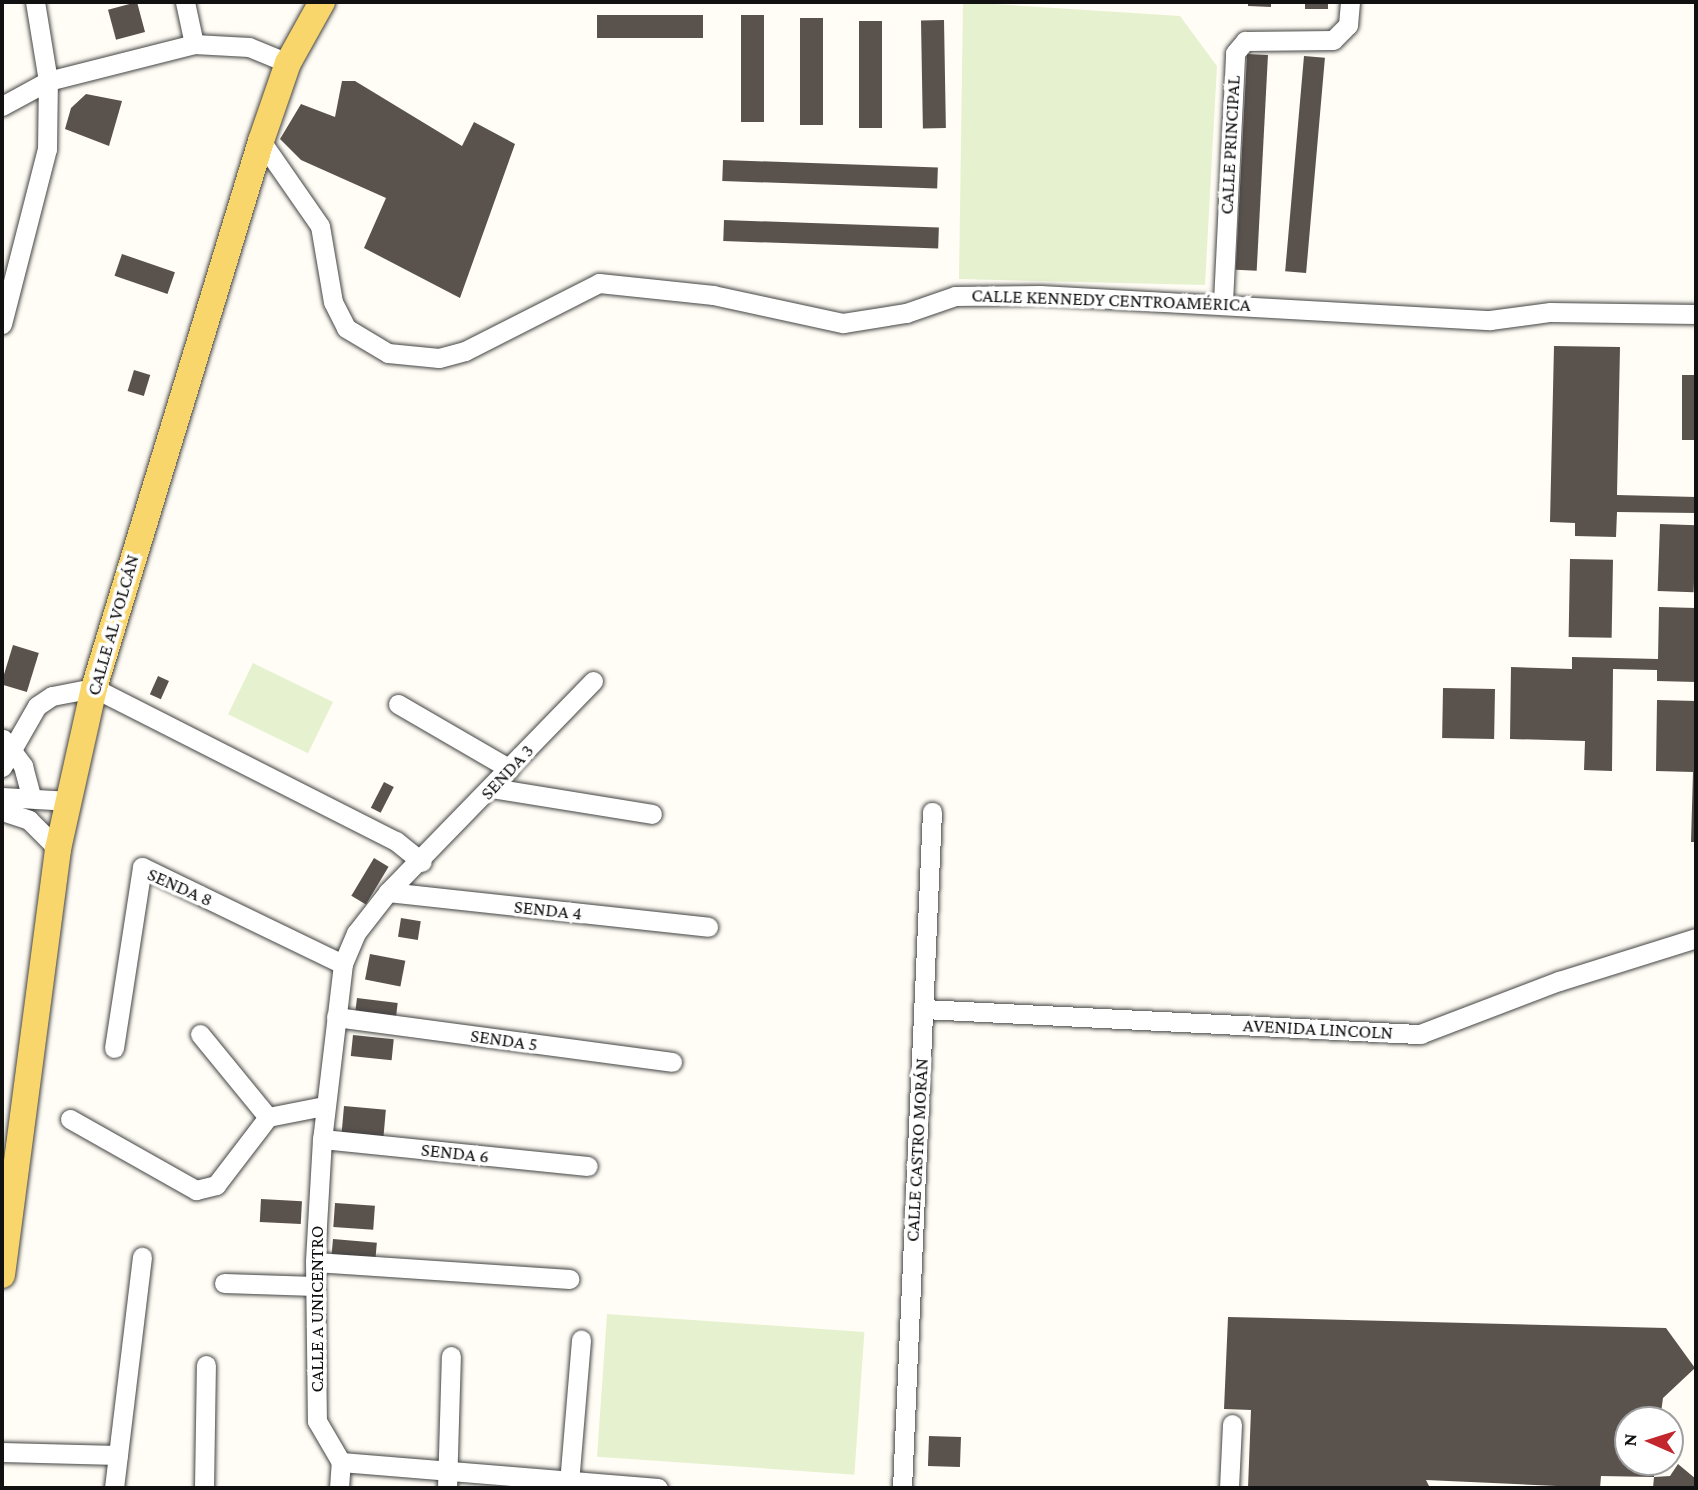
<!DOCTYPE html>
<meta charset="utf-8">
<style>
body{margin:0}
#map{position:relative;width:1698px;height:1490px;overflow:hidden;background:#fffdf5;font-family:"Crimson Pro",serif}
div>[style]{position:absolute}
.pitch>*{inset:0;background:#e6f2cf;transform-origin:0 0}
.building>*{inset:0;background:#5a524d;transform-origin:0 0}
.roads{filter:drop-shadow(0 0 2px #444) drop-shadow(0 0 2px #444)}
.minor>*{height:19px;margin:-9.5px;padding:0 9.5px;transform-origin:9.5px;border-radius:9.5px;background:#fff}
.major>*{height:26px;margin:-13px;padding:0 13px;transform-origin:13px;border-radius:13px;background:#f9d66b}
span{translate:-50% -50%;white-space:nowrap;text-align:center;line-height:1.15;-webkit-text-stroke:7px #fff;paint-order:stroke}
.street-label{font-size:19px;color:#111}
.frame{position:absolute;inset:0;border:4px solid #111;pointer-events:none}
.north{position:absolute;left:1614px;top:1406px;width:70px;height:70px;box-sizing:border-box;background:#fff;border:2px solid #a0a0a0;border-radius:50%;rotate:273deg;font-size:19px;font-weight:700;line-height:28px;text-align:center;color:#111}
.north::after{content:'';display:block;margin:auto;width:24px;height:32px;background:#c4262e;clip-path:polygon(50% 0,100% 100%,50% 72%,0 100%)}
</style>
<div id="map">
<div class="pitch">
<div style="clip-path:polygon(963px 2px,1180px 16px,1217px 66px,1205px 285px,959px 279px)"></div>
<div style="left:253px;top:663px;width:89px;height:57px;rotate:26deg"></div>
<div style="left:607px;top:1314px;width:258px;height:143px;rotate:4deg"></div>
</div>
<div class="building">
<div style="left:137px;top:2px;width:31px;height:30px;rotate:75deg"></div>
<div style="clip-path:polygon(1248px 2px,1271px 2px,1271px 7px,1248px 6px)"></div>
<div style="left:1305px;top:2px;width:23px;height:7px"></div>
<div style="left:597px;top:15px;width:106px;height:23px"></div>
<div style="left:741px;top:15px;width:23px;height:107px"></div>
<div style="left:800px;top:18px;width:23px;height:107px"></div>
<div style="left:944px;top:20px;width:108px;height:23px;rotate:89deg"></div>
<div style="left:859px;top:21px;width:23px;height:107px"></div>
<div style="left:1247px;top:54px;width:21px;height:216px;rotate:3deg"></div>
<div style="left:1304px;top:56px;width:21px;height:216px;rotate:5deg"></div>
<div style="clip-path:polygon(342px 81px,355px 81px,462px 146px,474px 122px,515px 144px,460px 298px,364px 248px,386px 198px,301px 160px,280px 139px,301px 104px,335px 117px)"></div>
<div style="clip-path:polygon(86px 94px,122px 101px,109px 146px,65px 129px,71px 108px)"></div>
<div style="left:723px;top:160px;width:215px;height:21px;rotate:2deg"></div>
<div style="left:724px;top:220px;width:215px;height:21px;rotate:2deg"></div>
<div style="left:122px;top:254px;width:56px;height:23px;rotate:19deg"></div>
<div style="clip-path:polygon(1554px 346px,1620px 347px,1617px 495px,1696px 497px,1696px 513px,1617px 512px,1616px 537px,1575px 536px,1575px 523px,1550px 522px)"></div>
<div style="left:134px;top:370px;width:17px;height:22px;rotate:17deg"></div>
<div style="left:1682px;top:375px;width:14px;height:65px"></div>
<div style="left:1660px;top:524px;width:36px;height:67px;rotate:2deg"></div>
<div style="left:1570px;top:559px;width:43px;height:78px;rotate:1deg"></div>
<div style="clip-path:polygon(1659px 607px,1696px 608px,1696px 682px,1657px 681px,1657px 670px,1613px 669px,1612px 771px,1584px 770px,1585px 741px,1510px 739px,1511px 667px,1572px 669px,1572px 657px,1658px 659px)"></div>
<div style="left:13px;top:645px;width:27px;height:41px;rotate:17deg"></div>
<div style="left:158px;top:676px;width:12px;height:20px;rotate:24deg"></div>
<div style="left:1443px;top:688px;width:52px;height:50px;rotate:1deg"></div>
<div style="clip-path:polygon(1657px 700px,1696px 701px,1696px 842px,1691px 842px,1693px 772px,1656px 771px)"></div>
<div style="left:384px;top:782px;width:11px;height:29px;rotate:27deg"></div>
<div style="left:374px;top:858px;width:17px;height:44px;rotate:31deg"></div>
<div style="left:401px;top:918px;width:20px;height:19px;rotate:9deg"></div>
<div style="left:370px;top:954px;width:36px;height:26px;rotate:11deg"></div>
<div style="left:357px;top:998px;width:41px;height:15px;rotate:7deg"></div>
<div style="left:353px;top:1035px;width:41px;height:21px;rotate:6deg"></div>
<div style="left:344px;top:1106px;width:42px;height:29px;rotate:5deg"></div>
<div style="left:261px;top:1199px;width:41px;height:23px;rotate:3deg"></div>
<div style="left:335px;top:1203px;width:40px;height:24px;rotate:4deg"></div>
<div style="left:333px;top:1239px;width:44px;height:18px;rotate:5deg"></div>
<div style="clip-path:polygon(1228px 1317px,1666px 1328px,1695px 1368px,1663px 1398px,1660px 1420px,1628px 1420px,1628px 1462px,1655px 1462px,1654px 1477px,1601px 1476px,1600px 1488px,1426px 1480px,1430px 1488px,1248px 1488px,1251px 1410px,1224px 1409px)"></div>
<div style="left:929px;top:1436px;width:32px;height:30px;rotate:2deg"></div>
<div style="clip-path:polygon(1678px 1464px,1696px 1479px,1695px 1488px,1653px 1488px,1654px 1477px,1670px 1476px)"></div>
</div>
<div class="roads">
<div class="minor">
<div style="left:185px;top:2px;width:43px;rotate:77.9deg"></div>
<div style="left:2px;top:106px;width:52px;rotate:-28.5deg"></div>
<div style="left:48px;top:81px;width:151px;rotate:-14.2deg"></div>
<div style="left:194px;top:44px;width:55px;rotate:3.1deg"></div>
<div style="left:249px;top:47px;width:42px;rotate:22.3deg"></div>
<div style="left:261px;top:141px;width:103px;rotate:55.2deg"></div>
<div style="left:320px;top:226px;width:77px;rotate:80.3deg"></div>
<div style="left:333px;top:302px;width:29px;rotate:63deg"></div>
<div style="left:346px;top:328px;width:49px;rotate:30.8deg"></div>
<div style="left:388px;top:353px;width:51px;rotate:5.6deg"></div>
<div style="left:439px;top:358px;width:27px;rotate:-15deg"></div>
<div style="left:465px;top:351px;width:150px;rotate:-26.9deg"></div>
<div style="left:599px;top:283px;width:115px;rotate:6deg"></div>
<div style="left:713px;top:295px;width:133px;rotate:12.2deg"></div>
<div style="left:843px;top:323px;width:64px;rotate:-9deg"></div>
<div style="left:906px;top:313px;width:52px;rotate:-19.1deg"></div>
<div style="left:955px;top:296px;width:85px;rotate:-0.7deg"></div>
<div style="left:1040px;top:295px;width:451px;rotate:3.2deg"></div>
<div style="left:1490px;top:320px;width:61px;rotate:-7.6deg"></div>
<div style="left:1550px;top:312px;width:146px;rotate:0.8deg"></div>
<div style="left:1223px;top:302px;width:249px;rotate:-87.2deg"></div>
<div style="left:1235px;top:53px;width:16px;rotate:-50deg"></div>
<div style="left:1245px;top:41px;width:88px;rotate:-0.7deg"></div>
<div style="left:1333px;top:40px;width:21px;rotate:-45deg"></div>
<div style="left:1348px;top:25px;width:23px;rotate:-85deg"></div>
<div style="left:2px;top:324px;width:181px;rotate:-75.6deg"></div>
<div style="left:47px;top:149px;width:68px;rotate:-89.2deg"></div>
<div style="left:48px;top:81px;width:80px;rotate:-99.3deg"></div>
<div style="left:593px;top:681px;width:294px;rotate:134.2deg"></div>
<div style="left:388px;top:892px;width:52px;rotate:128deg"></div>
<div style="left:356px;top:933px;width:34px;rotate:113deg"></div>
<div style="left:343px;top:964px;width:176px;rotate:96.8deg"></div>
<div style="left:322px;top:1139px;width:123px;rotate:93.3deg"></div>
<div style="left:315px;top:1262px;width:159px;rotate:89.3deg"></div>
<div style="left:317px;top:1421px;width:48px;rotate:59.7deg"></div>
<div style="left:341px;top:1462px;width:318px;rotate:4.7deg"></div>
<div style="left:398px;top:704px;width:129px;rotate:30.1deg"></div>
<div style="left:3px;top:739px;width:34px;rotate:53deg"></div>
<div style="left:23px;top:766px;width:31px;rotate:75deg"></div>
<div style="left:2px;top:767px;width:70px;rotate:-60.2deg"></div>
<div style="left:37px;top:706px;width:18px;rotate:-34deg"></div>
<div style="left:52px;top:696px;width:43px;rotate:-10.8deg"></div>
<div style="left:94px;top:688px;width:339px;rotate:26.9deg"></div>
<div style="left:396px;top:841px;width:33px;rotate:39deg"></div>
<div style="left:492px;top:788px;width:162px;rotate:9.2deg"></div>
<div style="left:2px;top:797px;width:68px;rotate:3.4deg"></div>
<div style="left:2px;top:811px;width:28px;rotate:18deg"></div>
<div style="left:29px;top:820px;width:41px;rotate:45deg"></div>
<div style="left:388px;top:892px;width:322px;rotate:6.2deg"></div>
<div style="left:924px;top:1009px;width:497px;rotate:2.9deg"></div>
<div style="left:1420px;top:1034px;width:149px;rotate:-20.9deg"></div>
<div style="left:1559px;top:981px;width:144px;rotate:-17.4deg"></div>
<div style="left:336px;top:1017px;width:339px;rotate:7.6deg"></div>
<div style="left:200px;top:1034px;width:107px;rotate:50.7deg"></div>
<div style="left:114px;top:1048px;width:183px;rotate:-81.2deg"></div>
<div style="left:142px;top:867px;width:223px;rotate:25.8deg"></div>
<div style="left:70px;top:1119px;width:145px;rotate:29.4deg"></div>
<div style="left:196px;top:1190px;width:21px;rotate:-14deg"></div>
<div style="left:216px;top:1185px;width:86px;rotate:-52.6deg"></div>
<div style="left:268px;top:1117px;width:57px;rotate:-11.1deg"></div>
<div style="left:322px;top:1139px;width:267px;rotate:5.8deg"></div>
<div style="left:315px;top:1262px;width:255px;rotate:3.8deg"></div>
<div style="left:224px;top:1283px;width:91px;rotate:1.9deg"></div>
<div style="left:2px;top:1452px;width:116px;rotate:1.5deg"></div>
<div style="left:569px;top:1483px;width:144px;rotate:-85.2deg"></div>
<div style="left:114px;top:1488px;width:233px;rotate:-83.1deg"></div>
<div style="left:204px;top:1488px;width:123px;rotate:-89.1deg"></div>
<div style="left:339px;top:1488px;width:26px;rotate:-86deg"></div>
<div style="left:447px;top:1488px;width:132px;rotate:-88.3deg"></div>
<div style="left:902px;top:1488px;width:677px;rotate:-87.46deg"></div>
<div style="left:1229px;top:1488px;width:64px;rotate:-87.3deg"></div>
</div>
<div class="major">
<div style="left:2px;top:1275px;width:430px;rotate:-82.5deg"></div>
<div style="left:58px;top:849px;width:165px;rotate:-77.4deg"></div>
<div style="left:94px;top:688px;width:572px;rotate:-73.02deg"></div>
<div style="left:261px;top:141px;width:83px;rotate:-70.9deg"></div>
<div style="left:288px;top:63px;width:70px;rotate:-60.9deg"></div>
</div>
</div>
<div class="street-label">
<span style="left:1230px;top:145px;rotate:-87deg">CALLE PRINCIPAL</span>
<span style="left:1111px;top:300px;rotate:2deg">CALLE KENNEDY CENTROAMÉRICA</span>
<span style="left:113px;top:625px;rotate:-74deg">CALLE AL VOLCÁN</span>
<span style="left:507px;top:772px;rotate:-47deg">SENDA 3</span>
<span style="left:180px;top:887px;rotate:24deg">SENDA 8</span>
<span style="left:548px;top:910px;rotate:6deg">SENDA 4</span>
<span style="left:1318px;top:1029px;rotate:3deg">AVENIDA LINCOLN</span>
<span style="left:504px;top:1040px;rotate:8deg">SENDA 5</span>
<span style="left:917px;top:1150px;rotate:-87deg">CALLE CASTRO MORÁN</span>
<span style="left:455px;top:1153px;rotate:6deg">SENDA 6</span>
<span style="left:317px;top:1309px;rotate:-90deg">CALLE A UNICENTRO</span>
</div>
<div class="frame"></div>
<div class="north">N</div>
</div>
